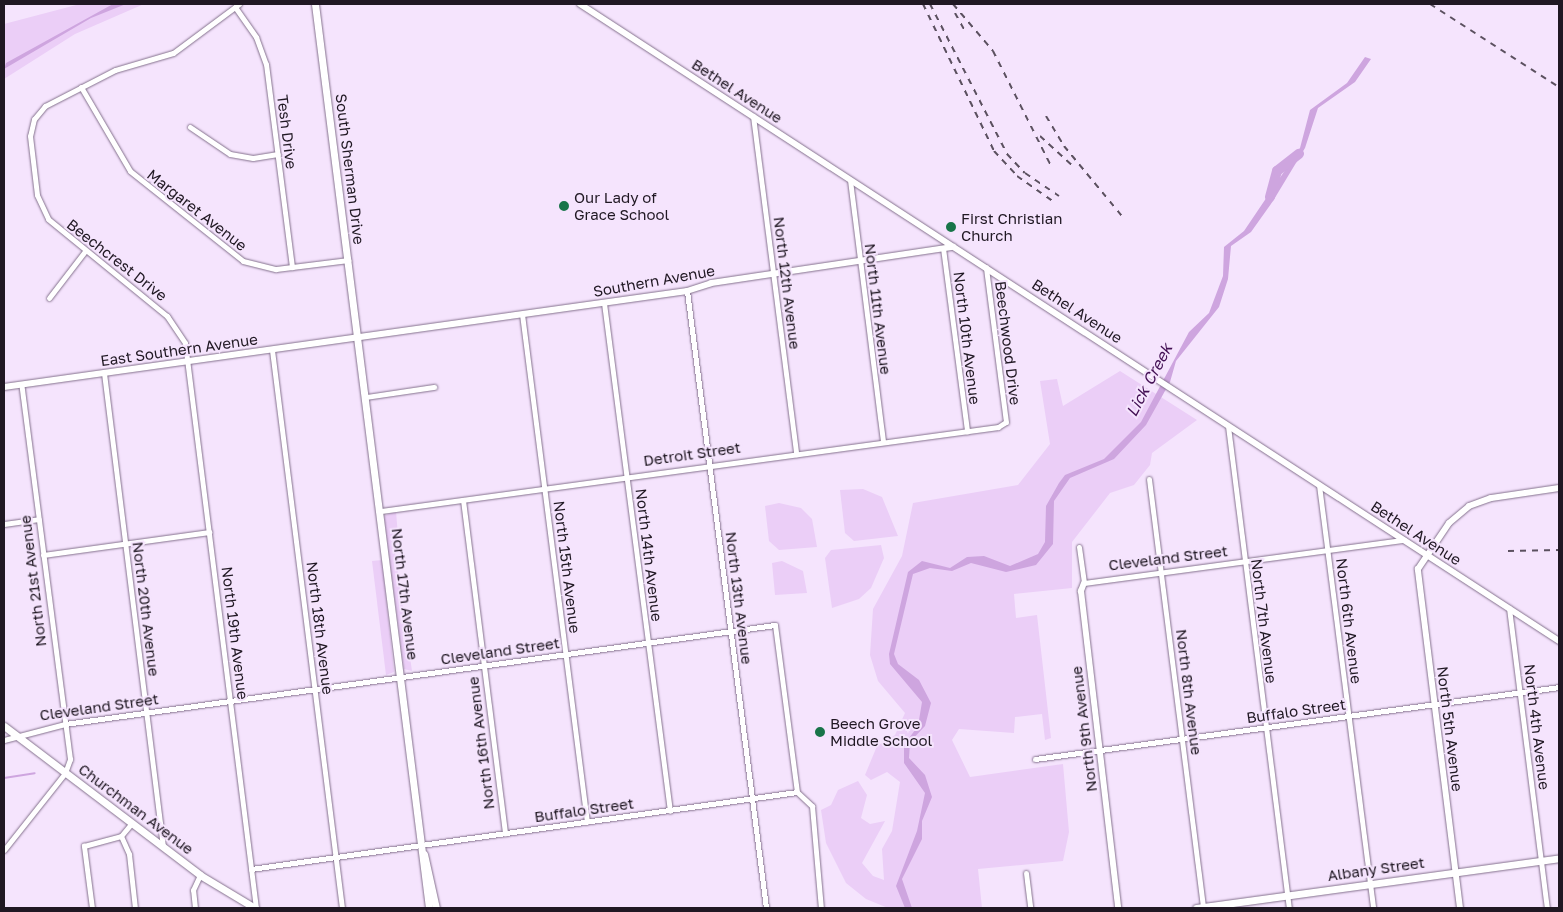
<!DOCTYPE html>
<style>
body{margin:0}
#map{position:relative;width:1563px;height:912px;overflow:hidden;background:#f5e4fd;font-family:"Golos Text",sans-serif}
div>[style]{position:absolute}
.green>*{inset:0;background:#ebcef7}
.water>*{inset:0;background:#cea5df}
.stream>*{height:2px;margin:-1px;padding:0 1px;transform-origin:1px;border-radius:1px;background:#cea5df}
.river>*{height:10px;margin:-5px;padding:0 5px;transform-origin:5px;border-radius:5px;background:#cea5df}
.roads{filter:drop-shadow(0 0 1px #84718d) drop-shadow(0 0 1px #84718d)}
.minor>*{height:5px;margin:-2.5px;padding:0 2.5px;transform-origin:2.5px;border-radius:2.5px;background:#fff}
.tertiary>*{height:6px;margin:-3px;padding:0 3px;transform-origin:3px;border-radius:3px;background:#fff}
.secondary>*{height:7px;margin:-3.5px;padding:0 3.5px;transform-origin:3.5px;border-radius:3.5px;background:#fff}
.rail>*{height:2px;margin-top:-1px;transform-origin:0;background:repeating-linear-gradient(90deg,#5b505f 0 6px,transparent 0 12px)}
.dots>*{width:14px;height:14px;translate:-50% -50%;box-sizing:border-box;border:2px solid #f5e4fd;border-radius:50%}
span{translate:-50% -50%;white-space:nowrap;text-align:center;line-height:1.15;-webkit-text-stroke:4px #f5e4fd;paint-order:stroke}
.street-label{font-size:15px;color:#201823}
.poi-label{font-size:15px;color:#201823}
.left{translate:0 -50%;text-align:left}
.water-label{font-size:16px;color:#420f53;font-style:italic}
.frame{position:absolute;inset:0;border:5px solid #201823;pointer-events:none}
</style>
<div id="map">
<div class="green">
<div style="clip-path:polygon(80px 4px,144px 4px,75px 34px,4px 79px,4px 24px)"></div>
<div style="clip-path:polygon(1120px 371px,1197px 420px,1152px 453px,1150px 465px,1134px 485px,1110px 493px,1072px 542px,1072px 588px,1014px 594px,1016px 618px,1037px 615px,1051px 738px,1045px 740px,1042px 714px,1015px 717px,1014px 733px,959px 729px,952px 740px,970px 777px,1063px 764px,1069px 832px,1063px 861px,978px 869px,982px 908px,888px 908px,866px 899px,846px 883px,826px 843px,821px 810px,831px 805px,838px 790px,858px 781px,867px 795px,861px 818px,870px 824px,885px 821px,862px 863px,873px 876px,884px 880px,882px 849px,892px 831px,900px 782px,887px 772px,871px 780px,865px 775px,877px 746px,895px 735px,905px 713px,878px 681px,870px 655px,873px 609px,902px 556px,913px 503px,1018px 485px,1050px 444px,1040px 381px,1057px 379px,1063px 406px)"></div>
<div style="clip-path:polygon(863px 489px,882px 497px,898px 536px,854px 541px,845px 533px,840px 490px)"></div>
<div style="clip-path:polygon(779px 503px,801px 508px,812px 519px,817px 547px,779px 550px,769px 541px,765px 506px)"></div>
<div style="clip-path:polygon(396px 511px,398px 536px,393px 539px,412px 671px,404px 669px,384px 516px)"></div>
<div style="clip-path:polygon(881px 545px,884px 558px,871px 588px,859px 599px,832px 608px,825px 558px,831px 550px)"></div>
<div style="clip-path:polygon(382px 560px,394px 672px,386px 675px,372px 561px)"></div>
<div style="clip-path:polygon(782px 561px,803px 571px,807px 593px,775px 595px,772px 563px)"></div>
</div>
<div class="water">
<div style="clip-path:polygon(113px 4px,126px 4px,91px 18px,4px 69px,6px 63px)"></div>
<div style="clip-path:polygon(1365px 57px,1371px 59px,1355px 82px,1318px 108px,1305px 148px,1273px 201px,1251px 232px,1231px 246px,1228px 279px,1219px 307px,1176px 361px,1170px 382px,1146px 425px,1114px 459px,1070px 478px,1054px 501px,1053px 544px,1036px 565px,1006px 572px,971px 563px,952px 571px,930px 568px,913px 574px,894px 654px,898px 664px,919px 680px,931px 703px,925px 726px,910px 742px,909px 758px,925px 775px,932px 797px,922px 821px,922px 839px,902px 879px,912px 908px,905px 908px,896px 886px,917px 831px,925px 793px,904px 763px,904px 745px,918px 726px,922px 702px,890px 664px,889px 654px,908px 572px,922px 561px,950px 568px,967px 557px,984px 556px,1010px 566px,1038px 554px,1045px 542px,1046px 506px,1059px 483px,1065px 475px,1104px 459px,1141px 422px,1189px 332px,1209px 313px,1223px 276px,1224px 247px,1244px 231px,1300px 148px,1310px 110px,1347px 83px)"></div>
</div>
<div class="stream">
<div style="left:4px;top:778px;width:31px;rotate:-9deg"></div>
</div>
<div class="river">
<div style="left:1270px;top:197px;width:27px;rotate:-75deg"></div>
<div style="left:1277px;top:171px;width:28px;rotate:-38deg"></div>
</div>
<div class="roads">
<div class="minor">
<div style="left:239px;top:4px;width:82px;rotate:143.4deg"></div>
<div style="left:173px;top:53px;width:60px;rotate:163.7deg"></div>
<div style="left:115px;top:70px;width:79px;rotate:152.8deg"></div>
<div style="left:45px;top:106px;width:17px;rotate:130deg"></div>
<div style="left:34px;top:119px;width:17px;rotate:103deg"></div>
<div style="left:30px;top:136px;width:59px;rotate:83.2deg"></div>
<div style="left:37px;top:195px;width:26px;rotate:65deg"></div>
<div style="left:48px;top:219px;width:154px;rotate:39.2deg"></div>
<div style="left:167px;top:316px;width:32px;rotate:56deg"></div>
<div style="left:185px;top:343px;width:569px;rotate:82.84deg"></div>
<div style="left:235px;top:7px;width:37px;rotate:55deg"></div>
<div style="left:256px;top:37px;width:29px;rotate:70deg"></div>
<div style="left:266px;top:64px;width:205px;rotate:82.7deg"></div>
<div style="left:81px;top:87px;width:97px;rotate:59.7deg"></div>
<div style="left:130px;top:171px;width:144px;rotate:38.5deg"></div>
<div style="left:243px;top:261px;width:34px;rotate:14deg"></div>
<div style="left:276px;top:269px;width:73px;rotate:-7.1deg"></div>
<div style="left:753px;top:116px;width:341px;rotate:82.7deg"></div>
<div style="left:190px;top:127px;width:48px;rotate:34deg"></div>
<div style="left:230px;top:154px;width:23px;rotate:10deg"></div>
<div style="left:253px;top:158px;width:25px;rotate:-9deg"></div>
<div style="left:850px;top:180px;width:264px;rotate:82.8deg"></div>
<div style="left:943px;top:248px;width:185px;rotate:82.5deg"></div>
<div style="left:687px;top:291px;width:622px;rotate:82.7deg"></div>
<div style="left:49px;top:298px;width:59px;rotate:-52.5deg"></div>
<div style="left:604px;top:303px;width:512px;rotate:82.6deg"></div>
<div style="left:522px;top:314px;width:512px;rotate:82.71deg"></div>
<div style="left:272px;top:350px;width:562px;rotate:82.85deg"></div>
<div style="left:104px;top:373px;width:478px;rotate:82.9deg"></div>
<div style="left:366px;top:397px;width:69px;rotate:-8.4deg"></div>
<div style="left:1228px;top:426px;width:486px;rotate:82.8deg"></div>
<div style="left:1149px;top:479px;width:432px;rotate:82.8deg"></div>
<div style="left:1319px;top:485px;width:426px;rotate:82.7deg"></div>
<div style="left:463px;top:500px;width:336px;rotate:82.8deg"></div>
<div style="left:381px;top:511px;width:623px;rotate:-7.75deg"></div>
<div style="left:998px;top:427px;width:9px;rotate:-32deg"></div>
<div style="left:1006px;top:422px;width:156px;rotate:-97.4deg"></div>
<div style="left:4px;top:524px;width:35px;rotate:-8deg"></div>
<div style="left:1079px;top:547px;width:36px;rotate:82deg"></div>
<div style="left:1084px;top:583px;width:323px;rotate:-7.7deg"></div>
<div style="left:43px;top:555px;width:168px;rotate:-7.9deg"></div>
<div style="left:1509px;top:608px;width:302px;rotate:82.8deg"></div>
<div style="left:4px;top:740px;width:63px;rotate:-14.7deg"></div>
<div style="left:65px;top:724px;width:717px;rotate:-7.94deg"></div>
<div style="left:775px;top:625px;width:168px;rotate:82.5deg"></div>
<div style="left:1035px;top:759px;width:529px;rotate:-7.82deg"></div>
<div style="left:797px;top:792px;width:21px;rotate:43deg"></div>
<div style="left:812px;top:806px;width:102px;rotate:85deg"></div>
<div style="left:121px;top:836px;width:20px;rotate:66deg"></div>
<div style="left:129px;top:854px;width:54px;rotate:83.7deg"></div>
<div style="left:4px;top:850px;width:98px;rotate:-51.6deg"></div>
<div style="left:65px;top:773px;width:15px;rotate:-70deg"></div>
<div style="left:70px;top:759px;width:378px;rotate:-97.4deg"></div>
<div style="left:251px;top:869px;width:551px;rotate:-8.03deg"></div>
<div style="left:1026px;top:873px;width:35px;rotate:83deg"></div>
<div style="left:92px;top:908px;width:63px;rotate:-97.4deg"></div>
<div style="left:84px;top:846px;width:38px;rotate:-15deg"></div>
<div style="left:121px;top:836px;width:17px;rotate:-50deg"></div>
<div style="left:195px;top:908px;width:18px;rotate:-96deg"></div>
<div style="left:193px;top:890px;width:17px;rotate:-65deg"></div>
</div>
<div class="tertiary">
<div style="left:580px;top:4px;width:1168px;rotate:33.05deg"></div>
<div style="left:4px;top:387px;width:690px;rotate:-8deg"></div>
<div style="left:687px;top:291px;width:25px;rotate:-18deg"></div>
<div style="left:711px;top:283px;width:245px;rotate:-8.5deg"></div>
<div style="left:1084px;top:583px;width:9px;rotate:111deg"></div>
<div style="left:1081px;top:591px;width:319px;rotate:83.3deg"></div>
<div style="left:1460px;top:908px;width:342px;rotate:-97.1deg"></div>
<div style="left:1418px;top:569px;width:55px;rotate:-56deg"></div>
<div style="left:1449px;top:523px;width:26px;rotate:-40deg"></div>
<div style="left:1469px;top:506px;width:23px;rotate:-20deg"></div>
<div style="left:1491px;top:498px;width:69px;rotate:-8.4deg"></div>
</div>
<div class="secondary">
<div style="left:315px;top:4px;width:911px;rotate:82.81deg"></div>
<div style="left:4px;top:726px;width:246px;rotate:37.2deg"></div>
<div style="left:200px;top:875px;width:64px;rotate:31deg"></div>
<div style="left:424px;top:854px;width:55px;rotate:77.5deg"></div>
<div style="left:1196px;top:908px;width:366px;rotate:-7.8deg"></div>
</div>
</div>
<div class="rail">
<div style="left:923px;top:4px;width:163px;rotate:64.2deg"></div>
<div style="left:994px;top:151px;width:34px;rotate:47deg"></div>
<div style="left:1017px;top:176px;width:45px;rotate:35.1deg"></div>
<div style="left:930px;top:4px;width:169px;rotate:62.8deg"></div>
<div style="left:1007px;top:154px;width:26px;rotate:47deg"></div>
<div style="left:1025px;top:173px;width:41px;rotate:34.1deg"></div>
<div style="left:953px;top:4px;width:62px;rotate:49.6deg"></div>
<div style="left:993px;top:51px;width:127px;rotate:63.2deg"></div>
<div style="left:1430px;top:4px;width:153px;rotate:32.8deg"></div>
<div style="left:955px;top:13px;width:23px;rotate:61deg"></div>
<div style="left:1046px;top:116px;width:35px;rotate:59deg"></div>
<div style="left:1064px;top:146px;width:91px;rotate:50.4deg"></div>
<div style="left:1040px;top:136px;width:47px;rotate:42.4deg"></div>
<div style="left:1508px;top:551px;width:51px;rotate:-1.1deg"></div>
</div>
<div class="dots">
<div style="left:564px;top:206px;background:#187449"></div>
<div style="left:951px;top:227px;background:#187449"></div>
<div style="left:820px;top:732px;background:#187449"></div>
</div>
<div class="street-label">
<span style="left:737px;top:91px;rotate:33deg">Bethel Avenue</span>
<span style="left:287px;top:132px;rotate:83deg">Tesh Drive</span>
<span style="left:350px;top:169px;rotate:83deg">South Sherman Drive</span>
<span style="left:197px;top:210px;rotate:38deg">Margaret Avenue</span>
<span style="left:117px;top:260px;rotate:38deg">Beechcrest Drive</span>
<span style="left:654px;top:281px;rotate:-10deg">Southern Avenue</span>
<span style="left:787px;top:283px;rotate:83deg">North 12th Avenue</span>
<span style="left:878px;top:309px;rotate:83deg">North 11th Avenue</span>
<span style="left:1077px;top:311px;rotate:33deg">Bethel Avenue</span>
<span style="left:967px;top:338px;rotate:83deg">North 10th Avenue</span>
<span style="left:1008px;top:343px;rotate:83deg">Beechwood Drive</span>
<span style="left:179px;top:350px;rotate:-8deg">East Southern Avenue</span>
<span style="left:692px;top:454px;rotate:-8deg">Detroit Street</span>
<span style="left:1416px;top:533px;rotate:33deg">Bethel Avenue</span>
<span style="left:649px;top:555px;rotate:83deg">North 14th Avenue</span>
<span style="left:1168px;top:558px;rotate:-7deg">Cleveland Street</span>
<span style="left:567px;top:567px;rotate:83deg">North 15th Avenue</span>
<span style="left:33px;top:581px;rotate:-97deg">North 21st Avenue</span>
<span style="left:405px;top:594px;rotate:83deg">North 17th Avenue</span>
<span style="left:739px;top:598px;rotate:83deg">North 13th Avenue</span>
<span style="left:146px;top:609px;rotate:83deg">North 20th Avenue</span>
<span style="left:1264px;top:621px;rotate:83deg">North 7th Avenue</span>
<span style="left:1349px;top:621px;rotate:83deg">North 6th Avenue</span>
<span style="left:320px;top:628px;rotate:83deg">North 18th Avenue</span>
<span style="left:235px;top:633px;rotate:83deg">North 19th Avenue</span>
<span style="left:500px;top:651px;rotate:-8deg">Cleveland Street</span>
<span style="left:1189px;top:692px;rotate:83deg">North 8th Avenue</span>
<span style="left:99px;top:707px;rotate:-8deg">Cleveland Street</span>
<span style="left:1296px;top:711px;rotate:-8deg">Buffalo Street</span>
<span style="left:1537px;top:727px;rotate:83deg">North 4th Avenue</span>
<span style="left:1084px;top:729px;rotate:-97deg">North 9th Avenue</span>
<span style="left:1450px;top:729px;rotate:83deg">North 5th Avenue</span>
<span style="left:481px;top:743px;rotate:-97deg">North 16th Avenue</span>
<span style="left:136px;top:809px;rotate:37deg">Churchman Avenue</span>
<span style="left:584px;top:810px;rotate:-8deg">Buffalo Street</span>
<span style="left:1376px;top:869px;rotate:-8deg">Albany Street</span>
</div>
<div class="poi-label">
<span class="left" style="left:574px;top:206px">Our Lady of<br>Grace School</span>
<span class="left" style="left:961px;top:227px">First Christian<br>Church</span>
<span class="left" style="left:830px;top:732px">Beech Grove<br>Middle School</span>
</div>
<div class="water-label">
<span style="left:1149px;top:380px;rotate:-62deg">Lick Creek</span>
</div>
<div class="frame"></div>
</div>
